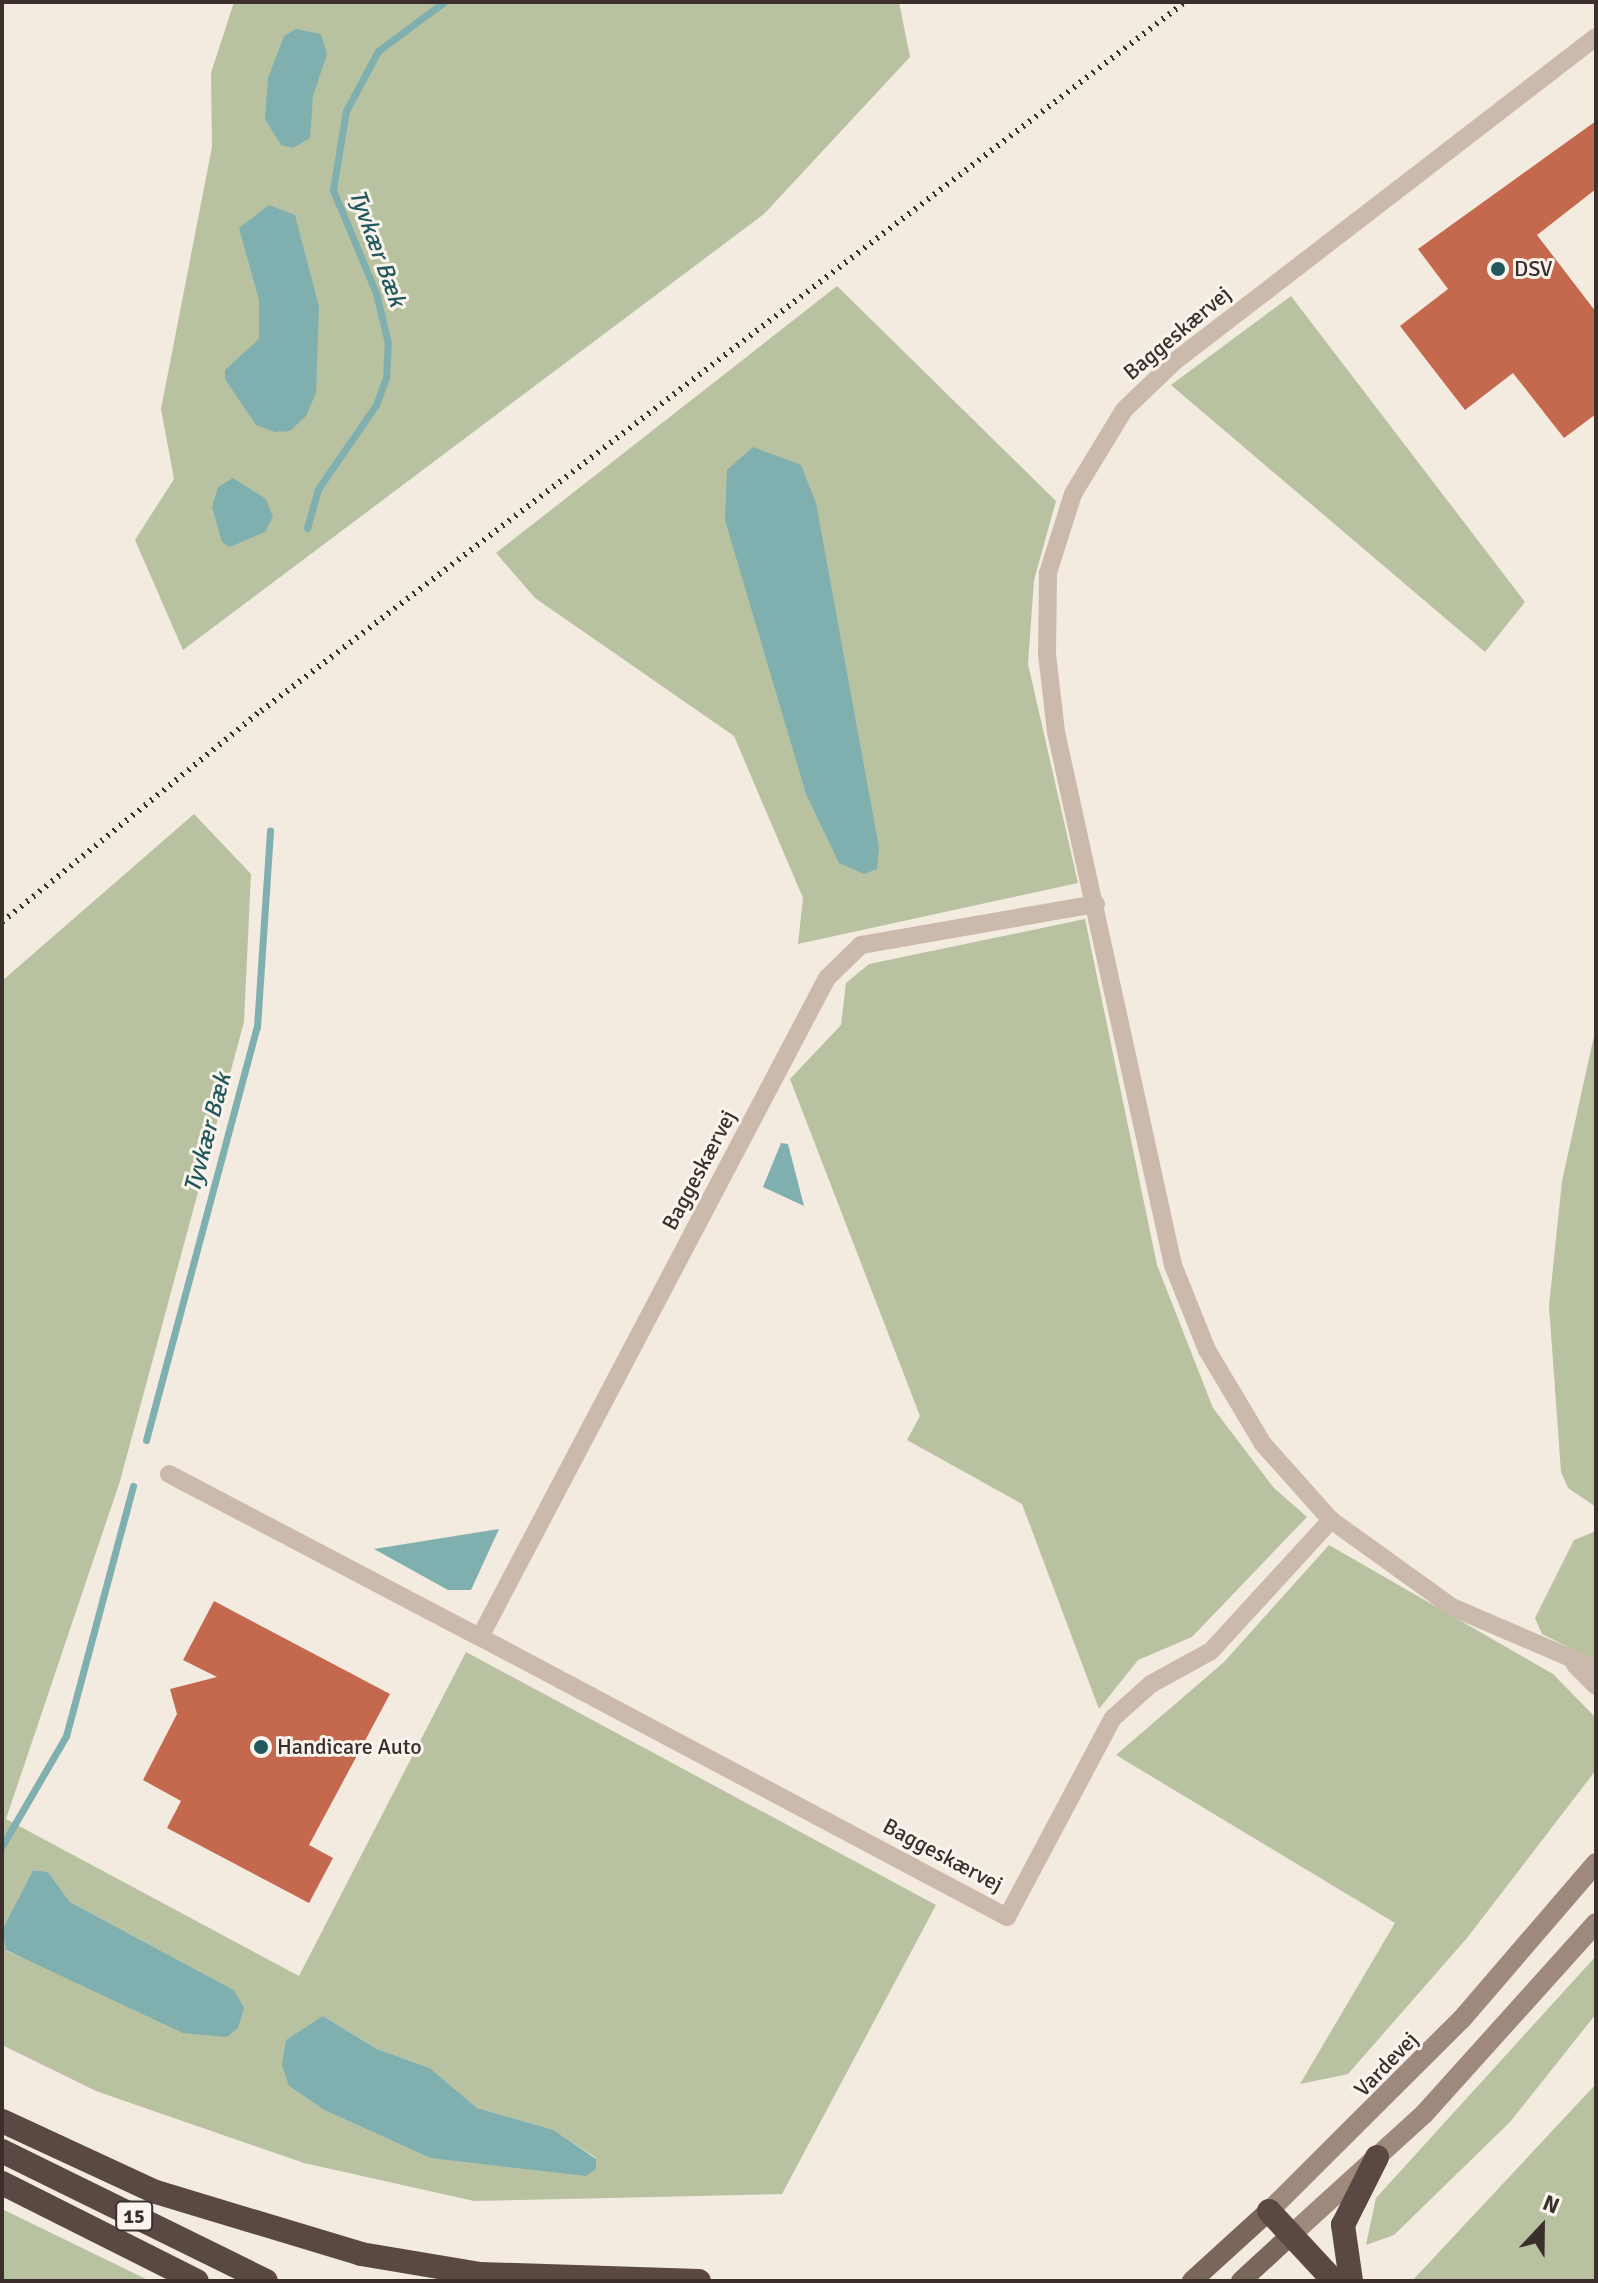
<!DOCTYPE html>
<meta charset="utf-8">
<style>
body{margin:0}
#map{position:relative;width:1598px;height:2283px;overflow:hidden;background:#f3eae0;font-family:Signika,sans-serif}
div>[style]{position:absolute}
.green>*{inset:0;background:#b8c2a0}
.water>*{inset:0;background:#80afb0}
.stream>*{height:7px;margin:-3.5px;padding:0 3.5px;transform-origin:3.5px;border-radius:3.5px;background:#80afb0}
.building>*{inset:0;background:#c4684e}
.street>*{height:18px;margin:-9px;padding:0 9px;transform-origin:9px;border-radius:9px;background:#cbbaac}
.secondary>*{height:20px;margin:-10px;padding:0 10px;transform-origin:10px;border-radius:10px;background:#9f897d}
.primary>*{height:20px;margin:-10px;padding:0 10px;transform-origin:10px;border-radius:10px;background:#7b665c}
.highway>*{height:24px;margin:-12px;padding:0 12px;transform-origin:12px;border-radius:12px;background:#5a4942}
.rail>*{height:6px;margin-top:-3px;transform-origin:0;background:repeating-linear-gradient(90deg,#3a2f2b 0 2px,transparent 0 8px)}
.dots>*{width:22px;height:22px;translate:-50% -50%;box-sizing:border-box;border:4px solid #faf4ed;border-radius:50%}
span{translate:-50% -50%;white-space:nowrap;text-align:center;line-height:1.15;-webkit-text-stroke:6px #faf4ed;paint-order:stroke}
.shield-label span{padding:2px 6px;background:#faf4ed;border:2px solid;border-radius:6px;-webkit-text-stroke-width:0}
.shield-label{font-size:20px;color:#3a2f2b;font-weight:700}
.poi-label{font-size:22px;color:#3a2f2b}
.left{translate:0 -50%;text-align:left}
.street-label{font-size:22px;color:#3a2f2b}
.water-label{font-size:24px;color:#21585b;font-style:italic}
.frame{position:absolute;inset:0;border:4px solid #3a2f2b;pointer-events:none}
.north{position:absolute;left:1502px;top:2187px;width:80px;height:80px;-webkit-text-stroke:6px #faf4ed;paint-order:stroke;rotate:22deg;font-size:22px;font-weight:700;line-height:32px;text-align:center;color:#3a2f2b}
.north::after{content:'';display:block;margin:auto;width:28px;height:36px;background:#3a2f2b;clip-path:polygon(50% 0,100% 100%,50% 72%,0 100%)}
</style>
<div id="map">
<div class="green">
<div style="clip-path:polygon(234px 2px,899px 2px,910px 57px,764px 214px,183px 650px,135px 540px,174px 479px,161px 409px,212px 147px,211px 73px)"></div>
<div style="clip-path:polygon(837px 286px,1056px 501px,1034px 580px,1028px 664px,1078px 883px,798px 944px,803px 898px,734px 736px,535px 598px,496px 553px)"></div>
<div style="clip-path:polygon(1291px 296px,1525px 602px,1485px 652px,1171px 385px)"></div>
<div style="clip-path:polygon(evenodd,194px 814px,251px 874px,244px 1022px,120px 1481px,6px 1819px,299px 1976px,466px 1652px,936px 1905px,782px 2194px,474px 2201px,304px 2163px,96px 2091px,2px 2045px,2px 1931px,7px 1951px,88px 1985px,234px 1990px,70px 1902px,48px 1872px,33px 1870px,2px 1930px,2px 981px,194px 814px,323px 2016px,377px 2049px,430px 2068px,477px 2108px,554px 2130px,596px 2158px,430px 2158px,324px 2110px,289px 2086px,323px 2016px)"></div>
<div style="clip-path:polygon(1085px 919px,1157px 1265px,1213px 1408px,1274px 1488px,1307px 1517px,1192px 1637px,1138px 1660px,1099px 1709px,1022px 1504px,907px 1440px,920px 1416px,790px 1079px,841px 1025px,846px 983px,869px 964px)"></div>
<div style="clip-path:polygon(1596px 1027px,1596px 1507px,1568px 1488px,1561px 1472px,1549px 1306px,1562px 1181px)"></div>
<div style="clip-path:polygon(1596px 1531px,1596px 1661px,1542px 1634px,1535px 1618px,1574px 1540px)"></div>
<div style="clip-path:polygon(1329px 1545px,1553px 1674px,1596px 1718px,1596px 1770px,1467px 1938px,1348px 2074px,1300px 2084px,1395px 1923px,1116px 1755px,1224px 1662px)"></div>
<div style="clip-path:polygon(1596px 1956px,1596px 2014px,1510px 2122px,1394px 2235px,1366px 2245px,1376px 2198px)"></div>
<div style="clip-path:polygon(1596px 2084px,1596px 2281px,1412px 2281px)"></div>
<div style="clip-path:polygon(2px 2209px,150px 2281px,2px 2281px)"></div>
</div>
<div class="water">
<div style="clip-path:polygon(296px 29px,321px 34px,327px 54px,313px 96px,310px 138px,293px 148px,281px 145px,265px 119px,268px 78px,284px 36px)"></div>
<div style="clip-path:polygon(269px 205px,295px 215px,319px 307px,316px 393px,306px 416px,290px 431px,275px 432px,256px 425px,225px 379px,225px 370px,259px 339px,259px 300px,239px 228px)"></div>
<div style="clip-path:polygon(753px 447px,801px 465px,816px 503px,879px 848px,877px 869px,864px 874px,839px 863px,806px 794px,725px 520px,727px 470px)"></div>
<div style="clip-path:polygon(233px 478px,266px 499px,273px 517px,265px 532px,230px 547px,222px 542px,212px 507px,218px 487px)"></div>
<div style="clip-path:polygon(781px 1143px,788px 1144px,804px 1206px,763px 1187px)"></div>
<div style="clip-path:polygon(499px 1529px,471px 1590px,448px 1590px,374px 1549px)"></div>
<div style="clip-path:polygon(33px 1870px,48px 1872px,70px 1902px,234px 1990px,244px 2008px,238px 2028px,227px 2037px,183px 2033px,6px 1950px,2px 1930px)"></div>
<div style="clip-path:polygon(323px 2016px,377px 2049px,430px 2068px,477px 2108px,554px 2130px,596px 2159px,596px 2169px,586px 2176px,430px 2158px,324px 2110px,289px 2086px,282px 2065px,286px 2040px)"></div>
</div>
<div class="stream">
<div style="left:307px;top:528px;width:41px;rotate:-74.2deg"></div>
<div style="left:318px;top:489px;width:102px;rotate:-55.4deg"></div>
<div style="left:376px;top:405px;width:30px;rotate:-70deg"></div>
<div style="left:386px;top:377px;width:34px;rotate:-87deg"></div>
<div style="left:388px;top:343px;width:51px;rotate:-103.5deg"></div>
<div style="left:376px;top:293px;width:112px;rotate:-112.7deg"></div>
<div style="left:333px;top:190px;width:80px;rotate:-80.7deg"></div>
<div style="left:346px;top:111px;width:68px;rotate:-61.9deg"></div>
<div style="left:378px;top:51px;width:82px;rotate:-36.6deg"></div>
<div style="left:146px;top:1440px;width:428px;rotate:-75deg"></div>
<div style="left:257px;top:1027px;width:197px;rotate:-86.2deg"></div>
<div style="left:2px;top:1846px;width:127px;rotate:-59.8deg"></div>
<div style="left:66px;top:1736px;width:259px;rotate:-75deg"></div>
</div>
<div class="building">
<div style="clip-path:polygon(1596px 121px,1596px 189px,1537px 235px,1596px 312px,1596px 414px,1564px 438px,1513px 373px,1465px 410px,1400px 326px,1448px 289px,1418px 249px)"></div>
<div style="clip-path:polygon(214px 1601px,390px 1694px,309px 1845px,333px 1858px,309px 1903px,167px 1828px,181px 1801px,143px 1780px,177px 1714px,170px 1689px,217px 1677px,183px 1660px)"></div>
</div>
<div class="street">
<div style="left:1596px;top:37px;width:533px;rotate:142.4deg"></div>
<div style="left:1174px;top:362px;width:69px;rotate:136.2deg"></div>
<div style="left:1124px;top:410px;width:98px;rotate:121.3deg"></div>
<div style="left:1073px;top:494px;width:83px;rotate:107.6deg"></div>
<div style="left:1048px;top:573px;width:81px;rotate:90.7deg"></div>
<div style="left:1047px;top:654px;width:79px;rotate:83.4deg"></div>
<div style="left:1056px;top:732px;width:546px;rotate:77.62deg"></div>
<div style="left:1173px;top:1265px;width:92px;rotate:68.2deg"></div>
<div style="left:1207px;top:1350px;width:109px;rotate:59.2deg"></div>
<div style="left:1263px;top:1444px;width:102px;rotate:48.2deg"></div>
<div style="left:1331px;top:1520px;width:149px;rotate:35.7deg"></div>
<div style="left:1452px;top:1607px;width:157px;rotate:23.3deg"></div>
<div style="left:1096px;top:904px;width:239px;rotate:170.1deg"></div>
<div style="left:861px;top:945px;width:47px;rotate:135.9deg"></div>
<div style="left:827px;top:978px;width:745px;rotate:117.77deg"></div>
<div style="left:480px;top:1637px;width:597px;rotate:27.98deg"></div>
<div style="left:1007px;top:1917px;width:225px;rotate:-62deg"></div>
<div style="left:1113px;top:1718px;width:51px;rotate:-41.8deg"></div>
<div style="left:1151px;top:1684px;width:68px;rotate:-28.8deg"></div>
<div style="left:1211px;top:1651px;width:178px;rotate:-47.5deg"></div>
<div style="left:169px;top:1474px;width:351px;rotate:27.7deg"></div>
<div style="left:1575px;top:1665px;width:30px;rotate:45deg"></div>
</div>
<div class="secondary">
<div style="left:1269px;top:2211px;width:271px;rotate:-44.9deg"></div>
<div style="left:1461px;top:2020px;width:207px;rotate:-49.3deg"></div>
<div style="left:1291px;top:2235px;width:180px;rotate:-42.3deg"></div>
<div style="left:1424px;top:2114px;width:257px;rotate:-48deg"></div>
</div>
<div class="primary">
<div style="left:1192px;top:2281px;width:104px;rotate:-42.3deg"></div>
<div style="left:1241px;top:2281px;width:68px;rotate:-42.6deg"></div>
</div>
<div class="highway">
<div style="left:2px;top:2121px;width:170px;rotate:24.8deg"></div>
<div style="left:156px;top:2192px;width:214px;rotate:16.8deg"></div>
<div style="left:361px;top:2254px;width:121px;rotate:9.5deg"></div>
<div style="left:480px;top:2274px;width:219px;rotate:1.8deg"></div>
<div style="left:2px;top:2151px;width:294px;rotate:26.2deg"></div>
<div style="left:2px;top:2183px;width:218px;rotate:26.7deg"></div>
<div style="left:1269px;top:2211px;width:96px;rotate:47.1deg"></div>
<div style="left:1351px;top:2281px;width:57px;rotate:-98.1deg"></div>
<div style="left:1343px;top:2225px;width:76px;rotate:-63.4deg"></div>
</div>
<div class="rail">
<div style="left:2px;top:922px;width:334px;rotate:-39.2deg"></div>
<div style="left:261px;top:711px;width:1165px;rotate:-37.5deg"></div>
</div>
<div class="dots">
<div style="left:1498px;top:269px;background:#21585b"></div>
<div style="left:261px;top:1747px;background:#21585b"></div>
</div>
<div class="shield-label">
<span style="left:134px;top:2216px">15</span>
</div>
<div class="poi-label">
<span class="left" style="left:1514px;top:269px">DSV</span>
<span class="left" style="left:277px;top:1747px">Handicare Auto</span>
</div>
<div class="street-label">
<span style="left:1177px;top:333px;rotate:-40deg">Baggeskærvej</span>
<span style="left:699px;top:1170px;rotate:-62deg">Baggeskærvej</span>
<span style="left:943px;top:1855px;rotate:28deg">Baggeskærvej</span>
<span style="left:1386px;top:2064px;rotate:-46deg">Vardevej</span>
</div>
<div class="water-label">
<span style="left:377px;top:248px;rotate:70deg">Tyvkær Bæk</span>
<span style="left:208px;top:1133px;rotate:-75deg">Tyvkær Bæk</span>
</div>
<div class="frame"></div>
<div class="north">N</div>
</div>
